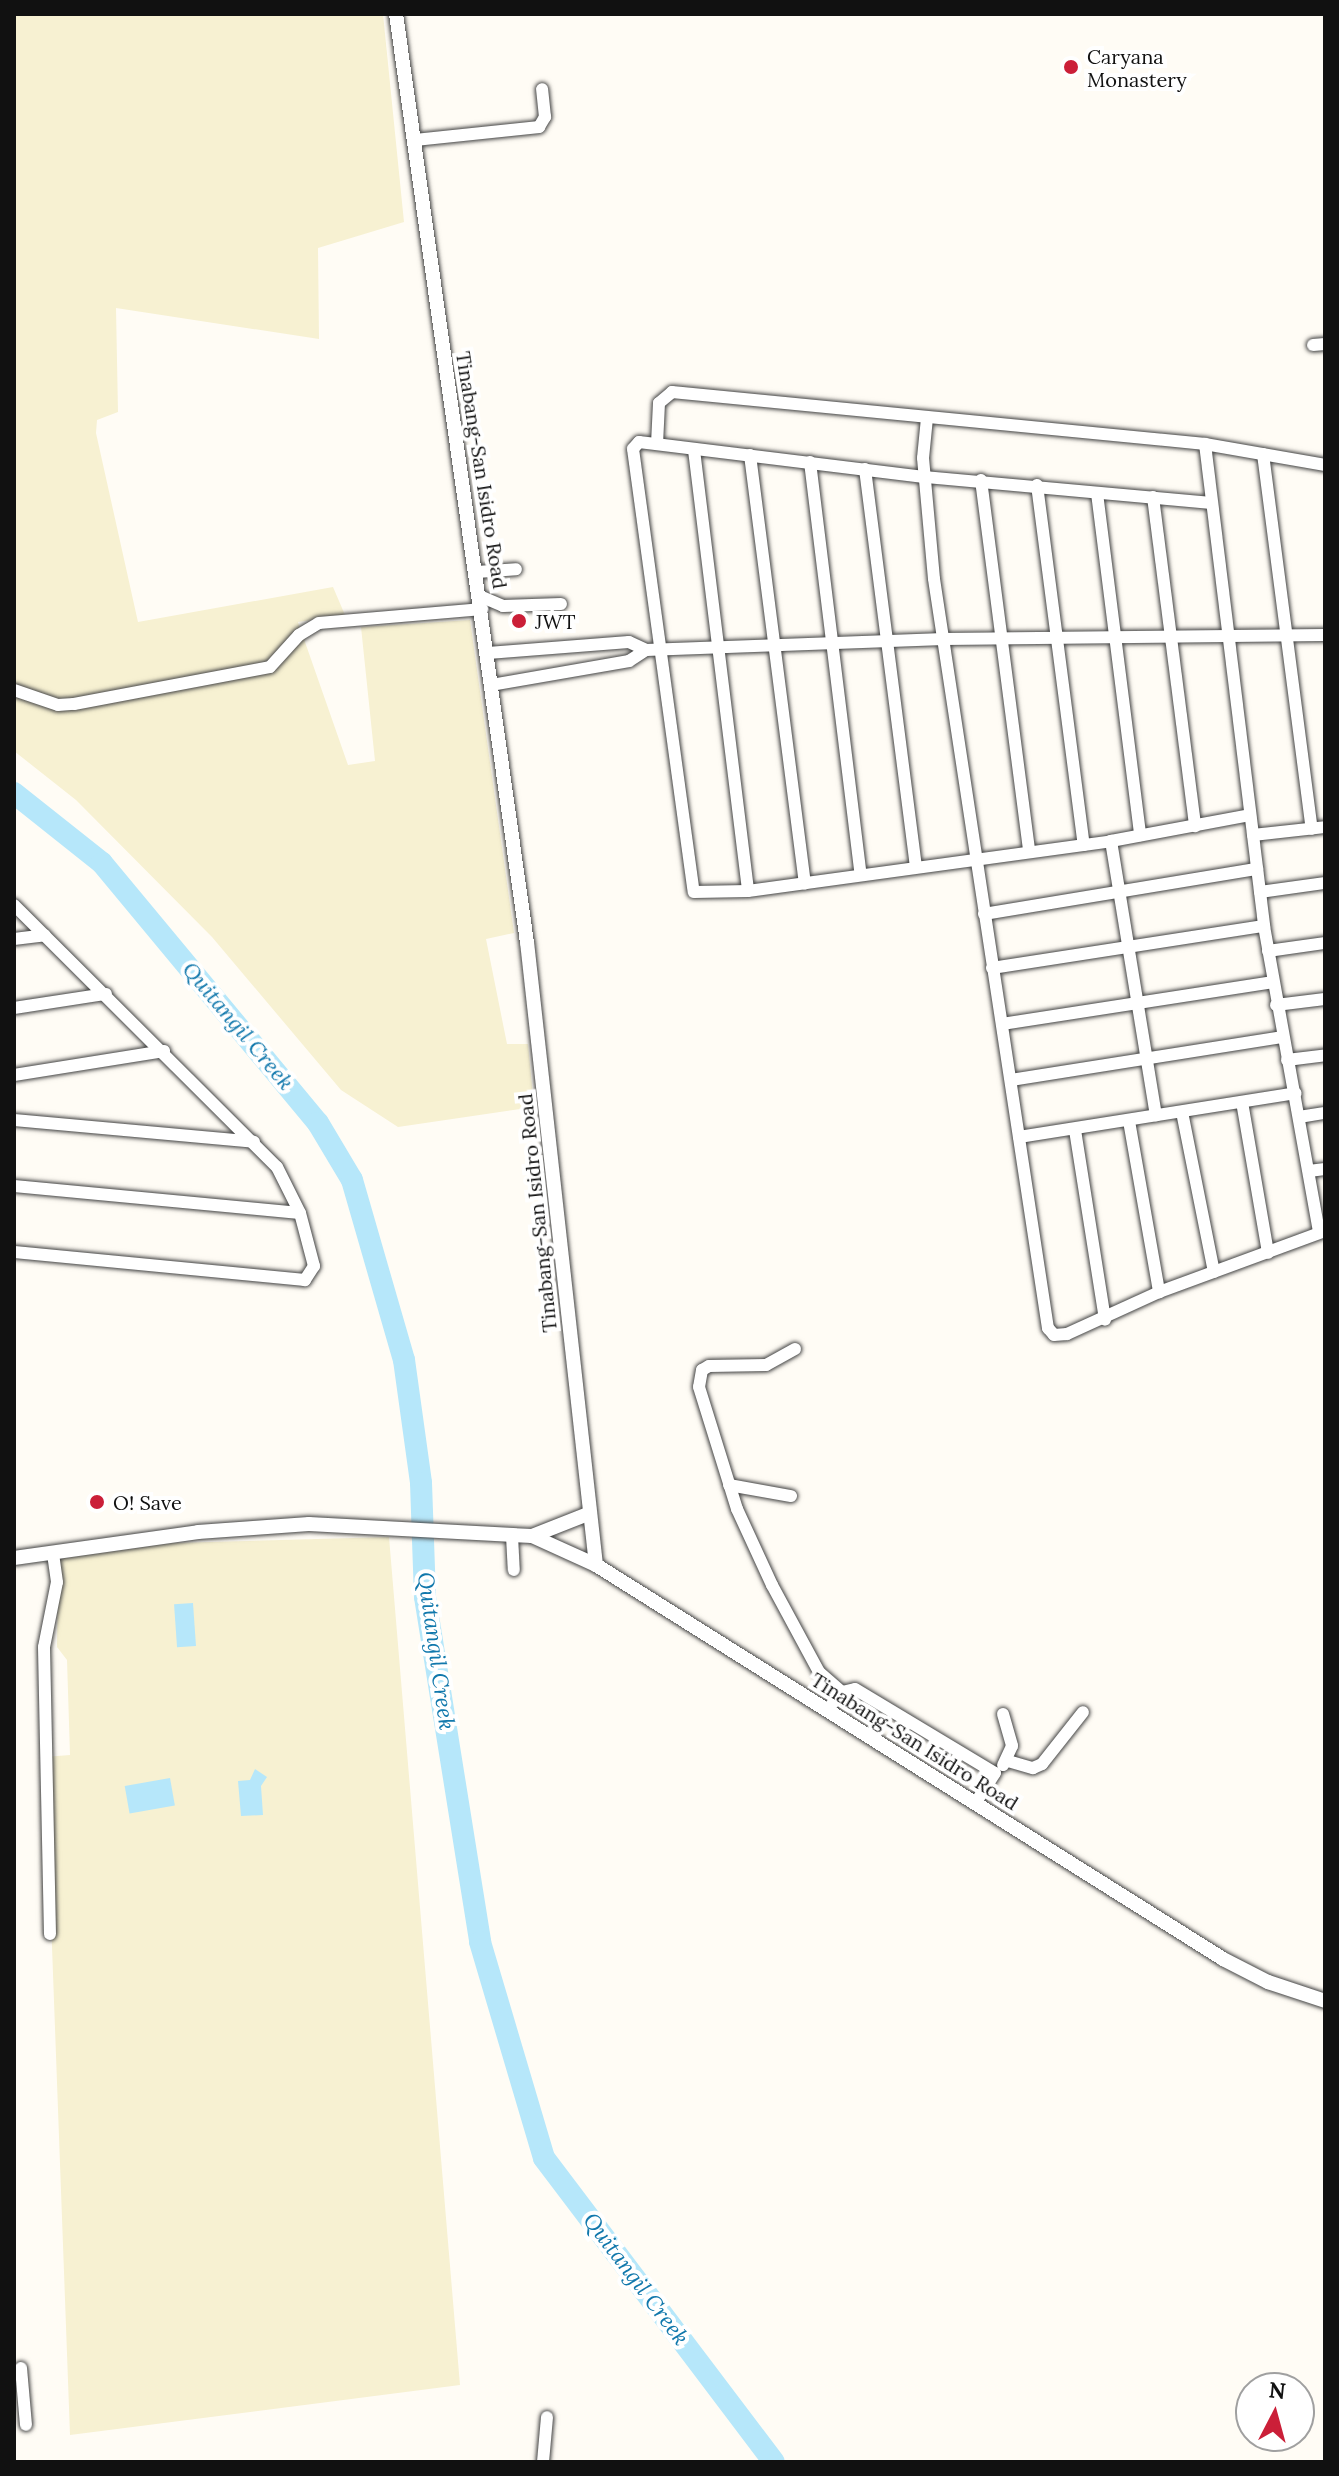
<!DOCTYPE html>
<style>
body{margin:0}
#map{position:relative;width:1339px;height:2476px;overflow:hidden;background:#fffcf5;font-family:Lora,serif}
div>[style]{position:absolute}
.farmland>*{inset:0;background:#f7f1d2}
.water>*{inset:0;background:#b6e7fa;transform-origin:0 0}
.river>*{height:22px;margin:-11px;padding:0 11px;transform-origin:11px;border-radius:11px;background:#b6e7fa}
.roads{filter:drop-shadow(0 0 2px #444) drop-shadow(0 0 2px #444)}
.minor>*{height:12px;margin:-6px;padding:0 6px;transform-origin:6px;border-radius:6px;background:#fff}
.tertiary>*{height:14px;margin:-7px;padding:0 7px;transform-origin:7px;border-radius:7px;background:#fff}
.dots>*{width:22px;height:22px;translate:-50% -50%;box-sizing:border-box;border:4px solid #fff;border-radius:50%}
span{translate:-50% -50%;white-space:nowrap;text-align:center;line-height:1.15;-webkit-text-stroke:8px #fff;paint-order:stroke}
.poi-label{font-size:20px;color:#111}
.left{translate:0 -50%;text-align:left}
.street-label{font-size:20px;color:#111}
.water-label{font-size:22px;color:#1178ac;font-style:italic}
.frame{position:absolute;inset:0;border:16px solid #111;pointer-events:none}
.north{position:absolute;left:1235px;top:2372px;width:80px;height:80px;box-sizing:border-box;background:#fff;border:2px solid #a0a0a0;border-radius:50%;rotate:6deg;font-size:22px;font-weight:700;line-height:32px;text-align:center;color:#111}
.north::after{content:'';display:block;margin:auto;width:28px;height:36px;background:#cb1f38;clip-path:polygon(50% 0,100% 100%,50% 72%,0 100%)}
</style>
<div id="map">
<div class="farmland">
<div style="clip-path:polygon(14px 14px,383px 14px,404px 222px,318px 248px,319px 339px,116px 308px,118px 412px,97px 420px,96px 433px,138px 622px,333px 587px,345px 615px,298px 622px,348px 765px,375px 761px,361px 627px,470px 620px,514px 933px,486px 939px,507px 1044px,528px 1044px,534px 1107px,398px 1127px,341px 1090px,212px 937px,76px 800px,14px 751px)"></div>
<div style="clip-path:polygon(389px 1537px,460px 2385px,70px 2435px,45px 1757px,70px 1755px,67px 1660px,57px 1647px,58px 1559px,173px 1543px)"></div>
</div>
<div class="water">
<div style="left:193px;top:1603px;width:43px;height:19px;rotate:86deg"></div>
<div style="clip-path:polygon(255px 1769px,267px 1777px,261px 1786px,263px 1815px,241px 1816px,238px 1781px,250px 1780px)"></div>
<div style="left:170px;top:1778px;width:28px;height:46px;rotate:80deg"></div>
</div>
<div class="river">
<div style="left:14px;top:793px;width:112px;rotate:38.5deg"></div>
<div style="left:102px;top:863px;width:338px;rotate:50.3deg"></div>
<div style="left:318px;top:1123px;width:66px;rotate:59.2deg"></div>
<div style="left:352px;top:1180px;width:187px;rotate:73.9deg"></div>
<div style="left:404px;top:1360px;width:124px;rotate:82.1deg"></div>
<div style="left:421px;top:1483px;width:114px;rotate:88deg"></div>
<div style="left:425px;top:1597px;width:349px;rotate:80.9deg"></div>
<div style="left:480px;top:1942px;width:225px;rotate:73.5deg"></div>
<div style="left:544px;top:2158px;width:381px;rotate:52.9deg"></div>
</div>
<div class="roads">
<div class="minor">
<div style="left:415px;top:140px;width:125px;rotate:-6deg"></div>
<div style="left:539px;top:127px;width:12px;rotate:-59deg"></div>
<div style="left:545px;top:117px;width:28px;rotate:-96deg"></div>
<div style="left:1313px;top:345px;width:12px;rotate:-5deg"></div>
<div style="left:927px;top:418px;width:40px;rotate:95.7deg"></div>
<div style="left:923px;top:458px;width:121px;rotate:84.8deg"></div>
<div style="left:934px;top:579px;width:758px;rotate:81.35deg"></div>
<div style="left:1048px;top:1328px;width:9px;rotate:49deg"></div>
<div style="left:1054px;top:1335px;width:13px;rotate:-4deg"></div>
<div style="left:1067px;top:1334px;width:101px;rotate:-24.5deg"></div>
<div style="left:1159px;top:1292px;width:177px;rotate:-20.2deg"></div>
<div style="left:657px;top:444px;width:41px;rotate:-87.2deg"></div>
<div style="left:659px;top:403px;width:17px;rotate:-40deg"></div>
<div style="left:672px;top:392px;width:536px;rotate:5.57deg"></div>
<div style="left:1205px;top:444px;width:122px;rotate:9.9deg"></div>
<div style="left:1205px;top:444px;width:486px;rotate:83deg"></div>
<div style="left:1264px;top:926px;width:311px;rotate:79.8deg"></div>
<div style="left:694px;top:450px;width:444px;rotate:83deg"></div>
<div style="left:1263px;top:454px;width:378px;rotate:82.6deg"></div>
<div style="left:750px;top:455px;width:432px;rotate:82.7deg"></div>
<div style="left:810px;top:462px;width:416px;rotate:83deg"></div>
<div style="left:865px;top:469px;width:400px;rotate:82.7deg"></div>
<div style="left:981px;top:480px;width:375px;rotate:82.6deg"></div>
<div style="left:1037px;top:485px;width:363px;rotate:82.6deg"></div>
<div style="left:1097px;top:493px;width:345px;rotate:82.8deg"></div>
<div style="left:1153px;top:497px;width:332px;rotate:82.7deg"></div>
<div style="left:1211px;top:503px;width:288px;rotate:-174.8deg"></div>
<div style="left:924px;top:477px;width:287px;rotate:-173deg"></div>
<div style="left:639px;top:442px;width:9px;rotate:131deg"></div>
<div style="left:633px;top:449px;width:447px;rotate:82.2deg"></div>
<div style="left:694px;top:892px;width:54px;rotate:-1.1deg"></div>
<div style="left:748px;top:891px;width:366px;rotate:-7.8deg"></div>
<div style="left:1111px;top:841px;width:141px;rotate:-10.6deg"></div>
<div style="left:477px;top:572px;width:39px;rotate:-4deg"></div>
<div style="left:482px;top:597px;width:23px;rotate:23deg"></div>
<div style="left:503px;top:606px;width:58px;rotate:-2deg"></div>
<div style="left:646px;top:650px;width:298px;rotate:-2.1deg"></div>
<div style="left:944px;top:639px;width:381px;rotate:-0.6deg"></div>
<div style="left:488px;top:653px;width:141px;rotate:-4.5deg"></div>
<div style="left:629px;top:642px;width:19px;rotate:25deg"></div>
<div style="left:646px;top:650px;width:20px;rotate:147deg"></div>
<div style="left:629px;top:661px;width:139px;rotate:170.1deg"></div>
<div style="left:14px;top:690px;width:46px;rotate:18.8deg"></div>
<div style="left:58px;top:705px;width:16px;rotate:-4deg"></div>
<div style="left:74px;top:704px;width:199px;rotate:-10.7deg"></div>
<div style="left:270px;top:667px;width:43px;rotate:-47.8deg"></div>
<div style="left:299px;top:635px;width:23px;rotate:-31deg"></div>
<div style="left:319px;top:623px;width:164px;rotate:-4.9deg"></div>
<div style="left:1253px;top:835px;width:72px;rotate:-6.3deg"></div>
<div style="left:1111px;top:841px;width:278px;rotate:80.7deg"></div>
<div style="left:1260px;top:892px;width:66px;rotate:-7.9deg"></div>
<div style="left:14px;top:905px;width:371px;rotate:44.9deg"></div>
<div style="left:277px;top:1167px;width:51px;rotate:63.4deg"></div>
<div style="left:300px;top:1213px;width:55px;rotate:75.2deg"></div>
<div style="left:314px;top:1266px;width:17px;rotate:123deg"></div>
<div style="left:305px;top:1280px;width:292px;rotate:-174.5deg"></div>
<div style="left:984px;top:914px;width:277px;rotate:-9.4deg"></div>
<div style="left:14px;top:939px;width:31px;rotate:-7deg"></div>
<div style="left:1268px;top:951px;width:58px;rotate:-8deg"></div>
<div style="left:992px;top:968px;width:275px;rotate:-8.8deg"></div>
<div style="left:1276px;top:1005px;width:49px;rotate:-7deg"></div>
<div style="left:14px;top:1008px;width:93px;rotate:-8.7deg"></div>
<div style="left:1002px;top:1024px;width:273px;rotate:-8.8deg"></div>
<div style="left:1287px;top:1060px;width:38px;rotate:-7deg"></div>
<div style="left:14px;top:1075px;width:152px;rotate:-9.1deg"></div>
<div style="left:1011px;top:1080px;width:274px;rotate:-9deg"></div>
<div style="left:1242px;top:1102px;width:153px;rotate:80.2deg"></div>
<div style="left:1182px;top:1112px;width:163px;rotate:78.7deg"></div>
<div style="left:1299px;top:1117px;width:26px;rotate:-9deg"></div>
<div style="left:14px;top:1120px;width:241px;rotate:5.2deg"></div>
<div style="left:1129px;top:1121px;width:174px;rotate:80deg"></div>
<div style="left:1075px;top:1130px;width:192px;rotate:81deg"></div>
<div style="left:1019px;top:1137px;width:280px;rotate:-9deg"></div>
<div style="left:1309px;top:1171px;width:16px;rotate:-7deg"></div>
<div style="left:14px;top:1186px;width:287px;rotate:5.4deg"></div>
<div style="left:795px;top:1349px;width:33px;rotate:151deg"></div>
<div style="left:766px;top:1365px;width:57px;rotate:179deg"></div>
<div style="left:709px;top:1366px;width:8px;rotate:150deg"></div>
<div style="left:702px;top:1370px;width:17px;rotate:100deg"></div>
<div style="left:699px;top:1387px;width:128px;rotate:72.7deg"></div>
<div style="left:737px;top:1509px;width:84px;rotate:65.3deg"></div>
<div style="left:772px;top:1585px;width:99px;rotate:61.6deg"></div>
<div style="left:819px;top:1672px;width:30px;rotate:41deg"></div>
<div style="left:729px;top:1485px;width:63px;rotate:10.1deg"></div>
<div style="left:512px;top:1536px;width:34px;rotate:87deg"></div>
<div style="left:827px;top:1710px;width:23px;rotate:-50deg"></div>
<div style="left:842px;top:1692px;width:13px;rotate:-13deg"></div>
<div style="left:855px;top:1689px;width:163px;rotate:31deg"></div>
<div style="left:995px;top:1773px;width:35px;rotate:123deg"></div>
<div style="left:1003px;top:1714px;width:33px;rotate:74deg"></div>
<div style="left:1012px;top:1746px;width:21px;rotate:115deg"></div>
<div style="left:1008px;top:1761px;width:26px;rotate:16deg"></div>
<div style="left:1033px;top:1768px;width:10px;rotate:-24deg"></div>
<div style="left:1042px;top:1764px;width:66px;rotate:-51.7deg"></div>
<div style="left:50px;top:1934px;width:287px;rotate:-91.2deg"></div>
<div style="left:44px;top:1647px;width:66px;rotate:-78.7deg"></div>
<div style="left:57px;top:1582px;width:30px;rotate:-98deg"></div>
<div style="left:21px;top:2368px;width:57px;rotate:85deg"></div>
<div style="left:543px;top:2462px;width:45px;rotate:-84.9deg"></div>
</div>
<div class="tertiary">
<div style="left:396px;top:14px;width:937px;rotate:81.97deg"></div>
<div style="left:527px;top:942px;width:627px;rotate:83.68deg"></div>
<div style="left:596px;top:1565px;width:741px;rotate:32.14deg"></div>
<div style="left:1223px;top:1959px;width:51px;rotate:27.1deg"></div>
<div style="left:1268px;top:1982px;width:60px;rotate:18.4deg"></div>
<div style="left:532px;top:1536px;width:60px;rotate:-21.4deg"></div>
<div style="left:14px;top:1558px;width:186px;rotate:-8deg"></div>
<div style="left:198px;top:1532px;width:111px;rotate:-4.1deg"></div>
<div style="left:309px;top:1524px;width:223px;rotate:3.1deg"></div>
<div style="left:532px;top:1536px;width:70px;rotate:24.4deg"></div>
</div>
</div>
<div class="dots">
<div style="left:1071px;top:67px;background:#cb1f38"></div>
<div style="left:519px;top:621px;background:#cb1f38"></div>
<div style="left:97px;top:1502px;background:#cb1f38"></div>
</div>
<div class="poi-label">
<span class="left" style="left:1087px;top:68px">Caryana<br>Monastery</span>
<span class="left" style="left:535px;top:621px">JWT</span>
<span class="left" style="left:113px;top:1502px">O! Save</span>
</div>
<div class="street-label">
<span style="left:482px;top:470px;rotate:81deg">Tinabang-San Isidro Road</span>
<span style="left:537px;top:1213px;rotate:-96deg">Tinabang-San Isidro Road</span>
<span style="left:915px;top:1741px;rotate:32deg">Tinabang-San Isidro Road</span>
</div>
<div class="water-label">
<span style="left:238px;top:1026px;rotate:50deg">Quitangil Creek</span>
<span style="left:436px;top:1651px;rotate:82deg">Quitangil Creek</span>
<span style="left:636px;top:2279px;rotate:53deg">Quitangil Creek</span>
</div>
<div class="frame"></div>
<div class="north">N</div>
</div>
